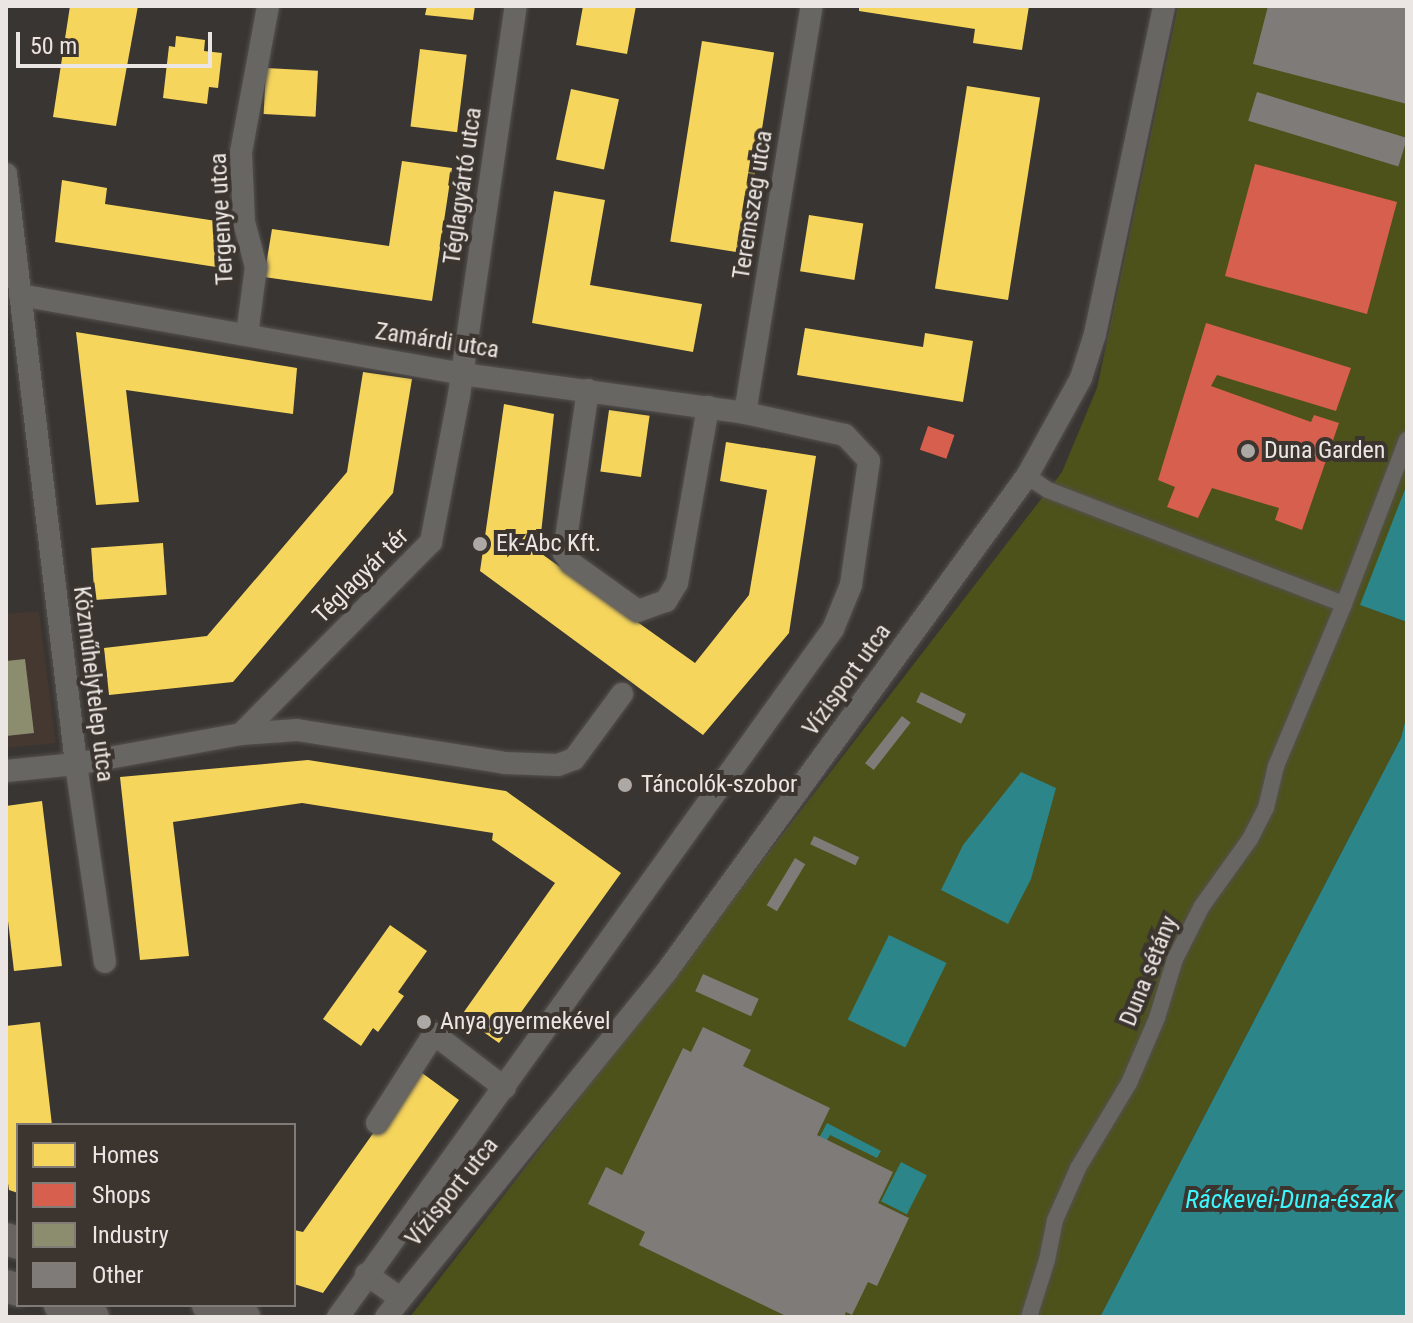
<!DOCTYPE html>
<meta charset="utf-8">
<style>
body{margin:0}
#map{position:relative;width:1413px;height:1323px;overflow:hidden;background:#383532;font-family:"Roboto Condensed",sans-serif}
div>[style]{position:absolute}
.built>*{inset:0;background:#443831}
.green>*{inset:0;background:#4c521a}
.water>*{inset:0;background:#2c8588;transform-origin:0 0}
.homes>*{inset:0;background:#f6d55c;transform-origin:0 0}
.shops>*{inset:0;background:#d6604d;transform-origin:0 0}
.industry>*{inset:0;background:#8c8c6e}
.building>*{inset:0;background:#7e7b78;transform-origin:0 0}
.roads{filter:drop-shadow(0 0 2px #54514f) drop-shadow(0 0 2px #54514f)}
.pedestrian>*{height:16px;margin:-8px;padding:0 8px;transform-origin:8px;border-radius:8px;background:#686663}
.minor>*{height:22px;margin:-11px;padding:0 11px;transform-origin:11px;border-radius:11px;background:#686663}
.secondary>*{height:32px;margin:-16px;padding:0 16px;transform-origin:16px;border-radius:16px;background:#686260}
.dots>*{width:22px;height:22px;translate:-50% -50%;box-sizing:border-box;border:4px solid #3b342f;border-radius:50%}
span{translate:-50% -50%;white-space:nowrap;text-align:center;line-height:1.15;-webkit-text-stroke:8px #3b342f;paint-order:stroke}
.street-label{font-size:24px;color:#ebe6e3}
.poi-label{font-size:24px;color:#ebe6e3}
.left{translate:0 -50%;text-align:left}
.water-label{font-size:26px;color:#3df5fc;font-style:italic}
.frame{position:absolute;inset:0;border:8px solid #ebe6e3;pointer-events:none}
.legend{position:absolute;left:16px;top:1123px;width:280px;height:184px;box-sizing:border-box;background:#3b342f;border:2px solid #817b77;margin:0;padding:10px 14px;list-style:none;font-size:24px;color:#ebe6e3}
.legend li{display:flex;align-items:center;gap:16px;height:40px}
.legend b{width:40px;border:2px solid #817b77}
.scale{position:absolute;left:16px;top:32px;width:196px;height:36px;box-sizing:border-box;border:4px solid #ebe6e3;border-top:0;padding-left:10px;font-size:24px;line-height:28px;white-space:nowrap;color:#ebe6e3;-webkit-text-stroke:6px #3b342f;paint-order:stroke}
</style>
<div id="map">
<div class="built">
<div style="clip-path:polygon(39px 611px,56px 743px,6px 748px,6px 614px)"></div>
</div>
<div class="green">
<div style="clip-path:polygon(1178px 6px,1407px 6px,1407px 484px,1361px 605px,1407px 622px,1407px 714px,1401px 738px,1100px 1317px,410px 1317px,1062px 472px,1097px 388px)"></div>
</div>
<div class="water">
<div style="clip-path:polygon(1407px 484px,1407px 622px,1360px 605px)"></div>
<div style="clip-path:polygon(1407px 714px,1407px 1317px,1100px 1317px,1401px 738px)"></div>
<div style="clip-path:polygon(1021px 772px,1056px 788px,1031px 879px,1008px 924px,941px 890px,963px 845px)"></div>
<div style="left:889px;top:935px;width:64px;height:94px;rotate:26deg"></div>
<div style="clip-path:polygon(827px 1123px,881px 1151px,877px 1158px,830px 1135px,824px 1145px,817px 1142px)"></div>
<div style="left:901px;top:1162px;width:29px;height:44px;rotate:27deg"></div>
</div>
<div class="homes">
<div style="clip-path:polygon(70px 6px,138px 6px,116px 126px,53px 117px)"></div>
<div style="clip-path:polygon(427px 6px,475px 6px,473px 20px,425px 15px)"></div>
<div style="clip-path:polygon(583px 6px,636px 6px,627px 54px,576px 45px)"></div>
<div style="clip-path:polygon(859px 6px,1029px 6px,1022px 50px,973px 43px,975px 29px,859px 11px)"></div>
<div style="clip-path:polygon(176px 36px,205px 40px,204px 51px,222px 53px,218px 88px,209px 87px,207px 104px,163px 98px,169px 46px,175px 47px)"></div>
<div style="left:702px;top:41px;width:73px;height:203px;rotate:9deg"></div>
<div style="left:420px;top:49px;width:47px;height:78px;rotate:7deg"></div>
<div style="left:266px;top:68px;width:52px;height:46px;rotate:3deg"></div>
<div style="left:967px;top:86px;width:74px;height:205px;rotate:9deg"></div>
<div style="left:571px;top:89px;width:49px;height:72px;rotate:12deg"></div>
<div style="clip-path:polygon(402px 161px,452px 168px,432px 301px,264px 277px,272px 229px,389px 246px)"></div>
<div style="clip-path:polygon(62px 180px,107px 188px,105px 204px,223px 222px,216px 267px,55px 242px)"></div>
<div style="clip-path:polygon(554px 191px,605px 200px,590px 285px,702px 304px,693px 352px,532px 323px)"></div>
<div style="left:809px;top:215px;width:55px;height:57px;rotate:9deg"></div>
<div style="clip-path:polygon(805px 328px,923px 347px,925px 333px,973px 341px,963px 402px,797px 375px)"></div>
<div style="clip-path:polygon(76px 332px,297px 368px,293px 414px,126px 390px,139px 502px,96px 505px)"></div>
<div style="clip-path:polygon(363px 372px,412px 379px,393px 493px,233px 682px,109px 695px,104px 648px,207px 636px,347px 472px)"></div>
<div style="clip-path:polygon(504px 404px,554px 414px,539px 552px,695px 663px,749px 595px,767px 490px,720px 481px,726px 442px,816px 456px,789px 633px,703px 735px,480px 571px)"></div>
<div style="left:609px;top:410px;width:41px;height:62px;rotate:8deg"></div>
<div style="left:163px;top:543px;width:52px;height:72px;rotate:86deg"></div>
<div style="clip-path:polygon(308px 760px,506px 791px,621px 873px,499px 1043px,461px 1016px,555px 883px,492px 840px,493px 833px,302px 803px,173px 822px,189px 956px,140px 960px,120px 777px)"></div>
<div style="clip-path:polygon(42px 801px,62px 966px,14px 971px,6px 904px,6px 806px)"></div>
<div style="clip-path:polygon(390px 925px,427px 951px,398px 992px,404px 996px,378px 1032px,373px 1028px,361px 1046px,323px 1019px)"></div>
<div style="clip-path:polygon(40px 1022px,52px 1125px,18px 1125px,18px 1193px,9px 1190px,6px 1169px,6px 1026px)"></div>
<div style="clip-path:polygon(418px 1070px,459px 1100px,323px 1293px,294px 1284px,294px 1230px,303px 1232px)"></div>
</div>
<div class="shops">
<div style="left:1255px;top:164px;width:147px;height:116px;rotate:15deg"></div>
<div style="clip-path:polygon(1206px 323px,1351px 368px,1336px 411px,1217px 375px,1211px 386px,1311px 422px,1314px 415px,1339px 423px,1302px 530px,1275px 520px,1279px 508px,1212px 488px,1198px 518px,1167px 507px,1175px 487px,1158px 480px)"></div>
<div style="left:928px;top:426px;width:28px;height:25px;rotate:19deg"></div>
</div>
<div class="industry">
<div style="clip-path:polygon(25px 659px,34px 733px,6px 736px,6px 661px)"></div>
</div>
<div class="building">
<div style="clip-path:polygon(1268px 6px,1407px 6px,1407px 104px,1253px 64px)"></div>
<div style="left:1257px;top:92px;width:157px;height:30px;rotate:17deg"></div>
<div style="left:921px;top:692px;width:50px;height:11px;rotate:26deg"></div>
<div style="left:902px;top:716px;width:11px;height:60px;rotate:38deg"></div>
<div style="left:814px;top:836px;width:50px;height:9px;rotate:25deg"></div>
<div style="left:795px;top:858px;width:12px;height:55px;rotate:31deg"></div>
<div style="left:703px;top:974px;width:61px;height:19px;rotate:24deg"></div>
<div style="clip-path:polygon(703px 1027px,751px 1050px,743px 1066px,830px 1108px,817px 1135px,893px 1172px,878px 1203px,909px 1218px,877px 1286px,868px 1282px,852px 1315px,846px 1312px,844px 1317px,788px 1317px,639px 1245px,645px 1232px,588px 1204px,606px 1167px,622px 1175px,683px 1048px,691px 1052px)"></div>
</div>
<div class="roads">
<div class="pedestrian">
<div style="left:1027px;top:476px;width:25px;rotate:34deg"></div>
<div style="left:1048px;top:490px;width:317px;rotate:21.1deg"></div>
<div style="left:1029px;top:1317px;width:60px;rotate:-72.5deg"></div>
<div style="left:1047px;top:1260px;width:41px;rotate:-78.7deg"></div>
<div style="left:1055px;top:1220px;width:57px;rotate:-66.1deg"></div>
<div style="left:1078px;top:1168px;width:99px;rotate:-59deg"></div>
<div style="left:1129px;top:1083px;width:71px;rotate:-66.7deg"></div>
<div style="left:1157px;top:1018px;width:62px;rotate:-73deg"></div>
<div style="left:1175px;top:959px;width:59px;rotate:-63deg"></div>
<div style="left:1202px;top:906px;width:82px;rotate:-54.4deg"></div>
<div style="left:1250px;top:839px;width:35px;rotate:-63deg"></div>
<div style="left:1266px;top:808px;width:43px;rotate:-76.6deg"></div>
<div style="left:1276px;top:766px;width:176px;rotate:-67.2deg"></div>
<div style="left:1344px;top:604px;width:176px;rotate:-69deg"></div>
</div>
<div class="minor">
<div style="left:6px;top:174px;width:594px;rotate:83.23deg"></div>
<div style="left:76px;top:764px;width:200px;rotate:81.7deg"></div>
<div style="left:20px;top:295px;width:449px;rotate:10.1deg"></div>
<div style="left:462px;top:374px;width:286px;rotate:7.8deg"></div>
<div style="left:745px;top:413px;width:102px;rotate:12.4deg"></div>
<div style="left:845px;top:435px;width:35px;rotate:47deg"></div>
<div style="left:869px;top:461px;width:125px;rotate:98.3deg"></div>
<div style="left:851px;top:585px;width:48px;rotate:112.2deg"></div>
<div style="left:833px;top:629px;width:848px;rotate:125.73deg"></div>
<div style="left:247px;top:335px;width:69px;rotate:-82.5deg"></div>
<div style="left:256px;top:267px;width:47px;rotate:-104.9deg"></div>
<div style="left:244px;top:222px;width:70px;rotate:-92.5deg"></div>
<div style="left:241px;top:152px;width:148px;rotate:-79.5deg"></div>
<div style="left:588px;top:390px;width:165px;rotate:98.4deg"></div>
<div style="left:564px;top:553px;width:12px;rotate:55deg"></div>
<div style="left:571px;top:563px;width:82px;rotate:35.6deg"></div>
<div style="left:638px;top:611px;width:30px;rotate:-20deg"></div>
<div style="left:666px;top:601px;width:21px;rotate:-59deg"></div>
<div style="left:677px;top:583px;width:179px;rotate:-80deg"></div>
<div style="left:745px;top:413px;width:412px;rotate:-80.7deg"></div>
<div style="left:241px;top:734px;width:270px;rotate:-45.3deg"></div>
<div style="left:431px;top:542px;width:150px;rotate:-79.2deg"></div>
<div style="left:459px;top:395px;width:393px;rotate:-81.7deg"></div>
<div style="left:6px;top:771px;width:70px;rotate:-5.7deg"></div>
<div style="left:76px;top:764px;width:168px;rotate:-10.3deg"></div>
<div style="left:241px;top:734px;width:56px;rotate:-4.1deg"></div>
<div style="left:297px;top:730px;width:211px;rotate:9deg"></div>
<div style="left:505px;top:763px;width:53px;rotate:2.2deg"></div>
<div style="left:558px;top:765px;width:17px;rotate:-21deg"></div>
<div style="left:574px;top:759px;width:81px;rotate:-53.6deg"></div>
<div style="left:377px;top:1123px;width:106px;rotate:-57.4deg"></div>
<div style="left:434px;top:1034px;width:89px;rotate:37.3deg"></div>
<div style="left:366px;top:1274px;width:42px;rotate:35.2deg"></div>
<div style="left:386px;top:1317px;width:446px;rotate:-50.9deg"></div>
<div style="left:667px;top:971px;width:612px;rotate:-53.97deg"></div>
<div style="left:1027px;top:476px;width:112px;rotate:-61.1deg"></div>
<div style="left:1081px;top:378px;width:46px;rotate:-72.3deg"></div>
<div style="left:1095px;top:334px;width:335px;rotate:-78.1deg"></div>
</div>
<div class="secondary">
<div style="left:6px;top:1239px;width:13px;rotate:18deg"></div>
<div style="left:6px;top:1286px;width:13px;rotate:18deg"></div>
<div style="left:60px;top:1305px;width:35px;rotate:20deg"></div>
<div style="left:208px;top:1305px;width:38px;rotate:18deg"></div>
</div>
</div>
<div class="dots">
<div style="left:1248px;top:451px;background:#aca8a5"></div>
<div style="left:480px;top:544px;background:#aca8a5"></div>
<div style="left:625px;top:785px;background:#aca8a5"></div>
<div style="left:424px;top:1022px;background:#aca8a5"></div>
</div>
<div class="street-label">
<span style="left:463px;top:186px;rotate:-82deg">Téglagyártó utca</span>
<span style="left:753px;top:205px;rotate:-81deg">Teremszeg utca</span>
<span style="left:222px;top:219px;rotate:-93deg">Tergenye utca</span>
<span style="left:437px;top:341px;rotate:9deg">Zamárdi utca</span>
<span style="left:361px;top:576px;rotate:-45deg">Téglagyár tér</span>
<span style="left:847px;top:680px;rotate:-54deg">Vízisport utca</span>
<span style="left:93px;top:684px;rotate:83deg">Közműhelytelep utca</span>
<span style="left:1149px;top:971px;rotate:-68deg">Duna sétány</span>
<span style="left:452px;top:1192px;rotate:-51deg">Vízisport utca</span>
</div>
<div class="poi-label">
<span class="left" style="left:1264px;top:451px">Duna Garden</span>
<span class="left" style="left:496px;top:544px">Ek-Abc Kft.</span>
<span class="left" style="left:641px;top:785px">Táncolók-szobor</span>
<span class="left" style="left:440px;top:1022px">Anya gyermekével</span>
</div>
<div class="water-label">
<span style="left:1290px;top:1200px">Ráckevei-Duna-észak</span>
</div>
<div class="frame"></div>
<ul class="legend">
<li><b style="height:22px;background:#f6d55c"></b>Homes</li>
<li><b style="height:22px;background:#d6604d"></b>Shops</li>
<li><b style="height:22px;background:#8c8c6e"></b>Industry</li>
<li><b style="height:22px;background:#7e7b78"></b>Other</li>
</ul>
<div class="scale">50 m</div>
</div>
